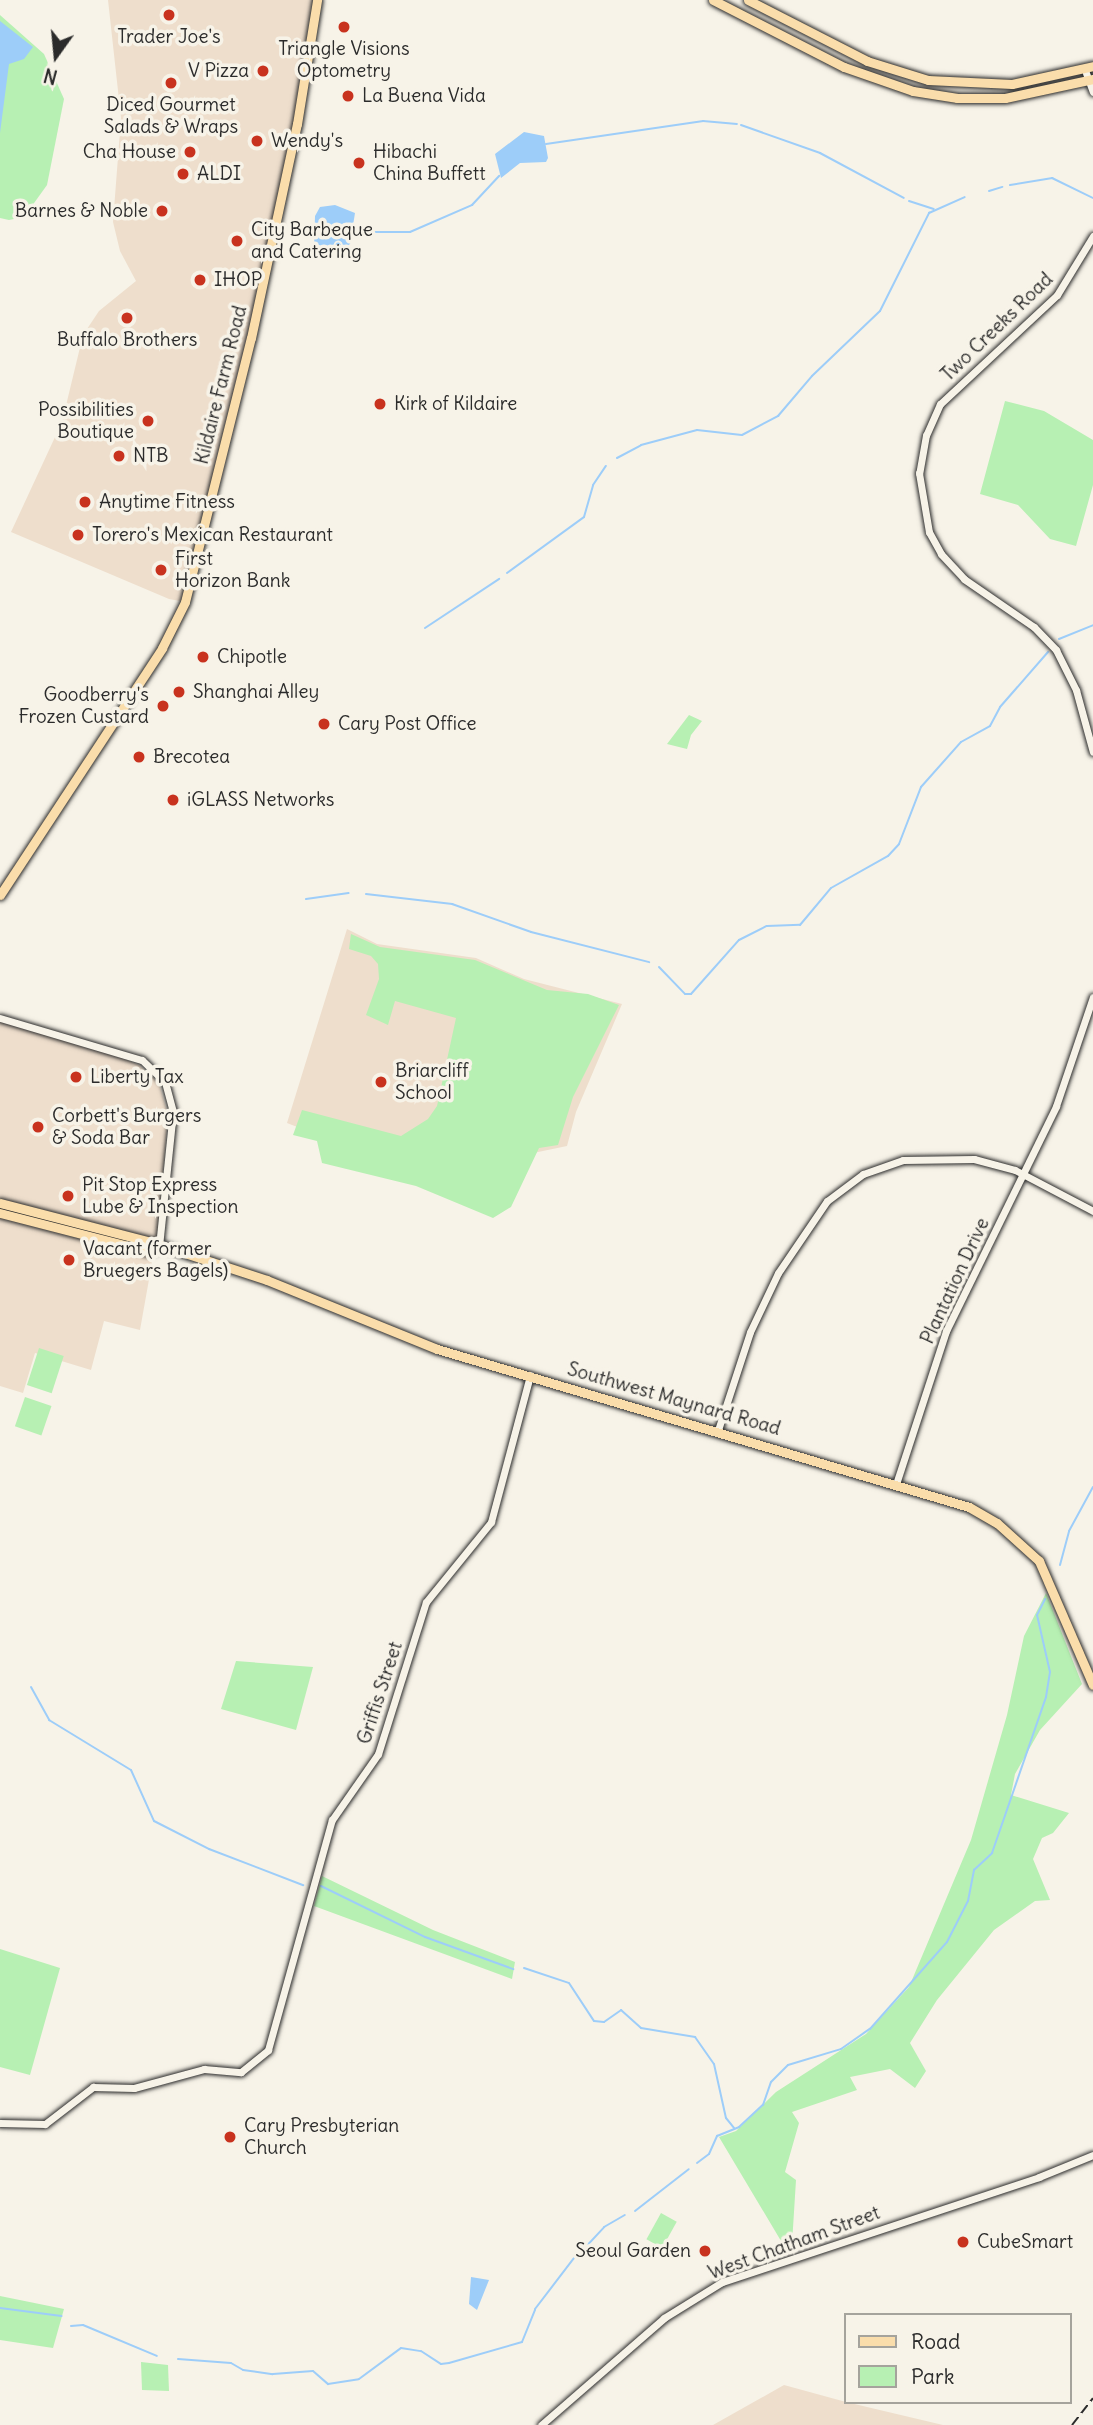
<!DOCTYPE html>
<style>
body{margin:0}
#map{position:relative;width:1093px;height:2425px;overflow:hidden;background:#f7f3e8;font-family:Delius,sans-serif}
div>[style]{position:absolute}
.built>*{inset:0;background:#eedecc}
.green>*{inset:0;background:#b7f0b3;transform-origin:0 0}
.water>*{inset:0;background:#9dcdf9}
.stream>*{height:2px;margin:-1px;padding:0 1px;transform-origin:1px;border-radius:1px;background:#9dcdf9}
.roads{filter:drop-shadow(0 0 2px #2b2b2b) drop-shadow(0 0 2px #2b2b2b)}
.minor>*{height:7px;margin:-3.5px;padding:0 3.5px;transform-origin:3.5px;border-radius:3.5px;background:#f7f3e8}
.major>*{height:9px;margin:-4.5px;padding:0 4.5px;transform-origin:4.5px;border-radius:4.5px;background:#faddab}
.rail>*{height:2px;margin-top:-1px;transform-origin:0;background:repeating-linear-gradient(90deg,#2b2b2b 0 10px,transparent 0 15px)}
.dots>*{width:19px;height:19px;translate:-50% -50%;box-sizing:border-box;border:4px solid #f7f3e8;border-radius:50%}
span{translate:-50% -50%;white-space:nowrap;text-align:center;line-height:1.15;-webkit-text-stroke:7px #f7f3e8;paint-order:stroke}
.poi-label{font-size:19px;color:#2b2b2b}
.right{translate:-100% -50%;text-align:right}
.left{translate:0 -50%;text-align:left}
.street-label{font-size:19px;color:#2b2b2b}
.legend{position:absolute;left:844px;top:2313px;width:228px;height:91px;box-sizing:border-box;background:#f7f3e8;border:2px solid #a5a39c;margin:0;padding:9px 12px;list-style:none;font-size:21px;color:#2b2b2b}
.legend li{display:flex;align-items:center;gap:14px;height:35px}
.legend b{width:35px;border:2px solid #a5a39c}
.north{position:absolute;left:21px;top:21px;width:70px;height:70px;-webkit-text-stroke:5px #f7f3e8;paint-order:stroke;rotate:195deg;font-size:19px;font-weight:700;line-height:28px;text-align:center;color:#2b2b2b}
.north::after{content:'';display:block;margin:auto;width:24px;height:32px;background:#2b2b2b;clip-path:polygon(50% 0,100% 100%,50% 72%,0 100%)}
</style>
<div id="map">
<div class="built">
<div style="clip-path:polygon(108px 0,317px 0,287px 169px,185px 602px,169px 599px,11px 532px,62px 422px,83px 335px,99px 311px,136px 281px,120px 251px,113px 222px,121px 118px)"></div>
<div style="clip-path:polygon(347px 929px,377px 944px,476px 958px,524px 979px,622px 1004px,576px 1112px,567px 1146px,422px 1176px,287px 1123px)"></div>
<div style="clip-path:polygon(0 1018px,87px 1044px,139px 1065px,159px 1083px,168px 1115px,158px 1229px,140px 1330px,104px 1321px,91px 1370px,35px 1353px,23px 1393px,0 1386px)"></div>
<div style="clip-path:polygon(784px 2385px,846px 2402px,943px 2425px,713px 2425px)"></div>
</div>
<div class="green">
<div style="clip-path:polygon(0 15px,44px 54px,64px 99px,47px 185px,24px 217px,9px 220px,0 218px)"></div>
<div style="clip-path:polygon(1005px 401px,1044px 411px,1093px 440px,1093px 485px,1076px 546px,1050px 539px,1018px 505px,980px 494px)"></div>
<div style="clip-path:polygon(689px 715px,702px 721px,691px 735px,687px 749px,667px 744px)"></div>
<div style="clip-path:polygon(351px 934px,380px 947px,475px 960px,547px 990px,588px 994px,619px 1005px,573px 1097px,558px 1145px,539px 1148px,511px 1207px,493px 1218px,416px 1186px,322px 1163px,317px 1141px,293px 1135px,302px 1110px,401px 1136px,428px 1119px,437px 1106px,456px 1018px,395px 1001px,388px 1025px,366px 1015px,379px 979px,378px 964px,371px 956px,349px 949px)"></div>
<div style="left:39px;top:1348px;width:26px;height:39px;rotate:18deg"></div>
<div style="left:25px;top:1397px;width:28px;height:31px;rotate:19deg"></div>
<div style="clip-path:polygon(1046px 1593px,1082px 1684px,1040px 1730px,1015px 1774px,1011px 1795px,1069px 1813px,1053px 1833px,1042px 1838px,1033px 1859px,1050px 1900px,1035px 1901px,994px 1930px,937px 2000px,910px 2043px,926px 2071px,915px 2088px,890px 2069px,850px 2077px,857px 2090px,792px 2112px,799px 2123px,785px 2172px,796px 2180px,792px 2244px,784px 2246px,719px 2137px,736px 2131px,776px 2092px,866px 2034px,909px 1987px,971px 1840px,1007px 1715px,1024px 1636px)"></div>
<div style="clip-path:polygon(236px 1661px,313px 1667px,296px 1730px,221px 1709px)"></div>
<div style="clip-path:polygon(322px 1876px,433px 1930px,515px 1962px,512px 1979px,314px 1906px)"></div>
<div style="clip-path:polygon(0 1949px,60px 1968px,30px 2075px,0 2067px)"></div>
<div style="left:661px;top:2213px;width:18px;height:30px;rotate:29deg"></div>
<div style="clip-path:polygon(0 2296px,64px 2309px,53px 2348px,0 2340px)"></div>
<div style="clip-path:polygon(141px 2362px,168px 2365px,169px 2391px,142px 2390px)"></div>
</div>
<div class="water">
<div style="clip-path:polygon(0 21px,33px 47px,24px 59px,9px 64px,0 133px)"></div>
<div style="clip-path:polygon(524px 132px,544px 136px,548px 158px,546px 162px,520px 163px,501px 178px,495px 154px)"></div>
<div style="clip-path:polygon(335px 205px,355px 213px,350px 244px,339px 252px,314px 248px,315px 216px,320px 207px)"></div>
<div style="clip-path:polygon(471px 2277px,489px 2280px,477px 2310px,469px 2304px)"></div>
</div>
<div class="stream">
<div style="left:741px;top:125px;width:84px;rotate:19.5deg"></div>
<div style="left:820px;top:153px;width:95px;rotate:28.2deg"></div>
<div style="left:546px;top:144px;width:159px;rotate:-8.3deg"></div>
<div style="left:703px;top:121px;width:34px;rotate:5deg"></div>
<div style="left:1010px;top:185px;width:43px;rotate:-9.5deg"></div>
<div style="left:1052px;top:178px;width:46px;rotate:26deg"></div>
<div style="left:989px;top:191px;width:14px;rotate:-17deg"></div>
<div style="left:909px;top:201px;width:26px;rotate:18deg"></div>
<div style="left:355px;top:232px;width:55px"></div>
<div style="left:410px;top:232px;width:68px;rotate:-23.5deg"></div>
<div style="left:472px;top:205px;width:40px;rotate:-47deg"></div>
<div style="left:617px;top:458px;width:27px;rotate:-28deg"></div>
<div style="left:641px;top:445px;width:58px;rotate:-15deg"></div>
<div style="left:697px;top:430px;width:45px;rotate:6.3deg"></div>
<div style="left:742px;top:435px;width:41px;rotate:-27.8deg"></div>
<div style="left:778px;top:416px;width:52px;rotate:-49.6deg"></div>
<div style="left:812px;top:376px;width:94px;rotate:-43.7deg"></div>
<div style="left:880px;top:311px;width:110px;rotate:-63.4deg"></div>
<div style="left:929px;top:213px;width:39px;rotate:-24deg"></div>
<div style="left:507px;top:573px;width:95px;rotate:-36deg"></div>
<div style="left:584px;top:517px;width:33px;rotate:-74deg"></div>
<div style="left:593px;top:485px;width:23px;rotate:-56deg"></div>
<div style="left:425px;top:628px;width:89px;rotate:-33.5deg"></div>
<div style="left:1059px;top:639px;width:37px;rotate:-22deg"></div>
<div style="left:366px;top:894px;width:87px;rotate:6.6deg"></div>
<div style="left:452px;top:904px;width:84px;rotate:19.5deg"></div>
<div style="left:531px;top:932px;width:122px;rotate:14.3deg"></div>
<div style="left:306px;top:899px;width:43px;rotate:-7.9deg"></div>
<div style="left:659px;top:967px;width:37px;rotate:46deg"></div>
<div style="left:685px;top:994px;width:6px"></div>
<div style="left:691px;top:994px;width:72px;rotate:-48.4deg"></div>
<div style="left:739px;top:940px;width:31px;rotate:-27deg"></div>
<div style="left:767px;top:926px;width:33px;rotate:-2deg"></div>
<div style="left:800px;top:925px;width:48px;rotate:-50deg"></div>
<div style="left:831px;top:888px;width:65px;rotate:-29.3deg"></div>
<div style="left:888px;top:856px;width:16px;rotate:-47deg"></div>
<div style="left:899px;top:844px;width:61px;rotate:-68.9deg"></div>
<div style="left:921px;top:787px;width:60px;rotate:-48.4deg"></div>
<div style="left:961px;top:742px;width:33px;rotate:-29deg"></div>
<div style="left:990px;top:726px;width:21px;rotate:-62deg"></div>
<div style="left:1000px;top:707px;width:73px;rotate:-48.9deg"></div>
<div style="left:1060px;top:1565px;width:35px;rotate:-75deg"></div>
<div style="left:1069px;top:1531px;width:50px;rotate:-61.4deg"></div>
<div style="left:31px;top:1687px;width:38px;rotate:61deg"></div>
<div style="left:49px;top:1720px;width:96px;rotate:31.4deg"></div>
<div style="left:131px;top:1770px;width:56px;rotate:65.7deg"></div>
<div style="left:154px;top:1821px;width:62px;rotate:27deg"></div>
<div style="left:209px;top:1849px;width:101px;rotate:21deg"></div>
<div style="left:321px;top:1886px;width:116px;rotate:26.1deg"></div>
<div style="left:425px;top:1937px;width:94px;rotate:20deg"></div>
<div style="left:524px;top:1968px;width:47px;rotate:18.4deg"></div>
<div style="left:569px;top:1983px;width:45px;rotate:56.7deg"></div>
<div style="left:594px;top:2021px;width:10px;rotate:6deg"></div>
<div style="left:604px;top:2022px;width:21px;rotate:-35deg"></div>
<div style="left:621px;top:2010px;width:27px;rotate:42deg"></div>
<div style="left:641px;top:2028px;width:55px;rotate:9.5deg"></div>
<div style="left:695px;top:2037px;width:33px;rotate:55deg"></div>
<div style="left:714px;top:2064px;width:55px;rotate:77.5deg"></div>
<div style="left:726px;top:2118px;width:13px;rotate:51deg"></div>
<div style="left:697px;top:2163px;width:15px;rotate:-37deg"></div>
<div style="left:709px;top:2154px;width:20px;rotate:-66deg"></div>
<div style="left:717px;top:2136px;width:24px;rotate:-22deg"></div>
<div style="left:739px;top:2127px;width:33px;rotate:-43deg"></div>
<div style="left:763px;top:2105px;width:24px;rotate:-71deg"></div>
<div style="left:771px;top:2082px;width:24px;rotate:-45deg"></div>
<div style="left:788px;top:2065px;width:55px;rotate:-16.8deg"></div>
<div style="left:841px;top:2049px;width:35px;rotate:-35deg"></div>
<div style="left:870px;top:2029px;width:116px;rotate:-48.5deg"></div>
<div style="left:947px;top:1942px;width:46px;rotate:-62.9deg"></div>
<div style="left:968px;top:1901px;width:32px;rotate:-79deg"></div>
<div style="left:974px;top:1870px;width:25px;rotate:-43deg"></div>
<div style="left:992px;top:1853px;width:165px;rotate:-70.9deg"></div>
<div style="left:1046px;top:1697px;width:25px;rotate:-81deg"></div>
<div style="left:1050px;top:1672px;width:58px;rotate:-102.8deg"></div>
<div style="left:1037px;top:1615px;width:18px;rotate:-63deg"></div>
<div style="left:635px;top:2211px;width:68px;rotate:-37.9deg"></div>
<div style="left:581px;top:2252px;width:34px;rotate:-47deg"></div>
<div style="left:604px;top:2227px;width:24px;rotate:-30deg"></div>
<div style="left:0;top:2308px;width:62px;rotate:7.5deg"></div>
<div style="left:71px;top:2326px;width:12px;rotate:-5deg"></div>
<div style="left:83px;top:2325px;width:80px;rotate:22.7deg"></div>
<div style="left:178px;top:2359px;width:53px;rotate:4.3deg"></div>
<div style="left:231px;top:2363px;width:14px;rotate:30deg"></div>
<div style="left:243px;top:2370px;width:30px;rotate:8deg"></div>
<div style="left:273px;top:2374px;width:40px;rotate:-4.3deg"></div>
<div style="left:313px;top:2371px;width:20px;rotate:41deg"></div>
<div style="left:328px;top:2384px;width:31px;rotate:-9deg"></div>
<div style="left:359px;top:2379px;width:52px;rotate:-36.4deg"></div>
<div style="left:401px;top:2348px;width:20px;rotate:9deg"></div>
<div style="left:421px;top:2351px;width:24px;rotate:33deg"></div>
<div style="left:441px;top:2364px;width:8px;rotate:-7deg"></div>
<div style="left:449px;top:2363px;width:76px;rotate:-16deg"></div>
<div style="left:522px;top:2342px;width:35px;rotate:-68deg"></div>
<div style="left:535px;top:2309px;width:64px;rotate:-52.6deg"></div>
</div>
<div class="roads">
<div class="minor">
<div style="left:1086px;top:73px;width:20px;rotate:70deg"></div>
<div style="left:1093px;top:236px;width:69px;rotate:121.4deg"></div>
<div style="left:1057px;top:295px;width:160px;rotate:137deg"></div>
<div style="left:940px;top:404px;width:34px;rotate:114deg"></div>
<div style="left:926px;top:435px;width:39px;rotate:100deg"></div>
<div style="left:919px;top:473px;width:60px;rotate:80.4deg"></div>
<div style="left:929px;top:532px;width:25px;rotate:61deg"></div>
<div style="left:941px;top:554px;width:34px;rotate:47deg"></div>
<div style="left:964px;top:579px;width:85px;rotate:34.4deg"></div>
<div style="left:1034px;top:627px;width:32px;rotate:46deg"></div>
<div style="left:1056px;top:650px;width:45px;rotate:63.4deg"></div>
<div style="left:1076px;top:690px;width:64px;rotate:74.7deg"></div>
<div style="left:0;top:1018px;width:148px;rotate:16.5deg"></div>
<div style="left:142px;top:1060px;width:32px;rotate:44deg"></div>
<div style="left:165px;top:1082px;width:30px;rotate:75deg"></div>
<div style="left:173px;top:1111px;width:137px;rotate:95.9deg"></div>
<div style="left:718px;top:1430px;width:103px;rotate:-71.9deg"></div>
<div style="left:750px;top:1332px;width:65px;rotate:-64.6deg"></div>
<div style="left:778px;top:1273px;width:87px;rotate:-55.8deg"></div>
<div style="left:827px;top:1201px;width:45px;rotate:-36.9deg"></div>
<div style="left:863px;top:1174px;width:42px;rotate:-19.3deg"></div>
<div style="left:903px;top:1160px;width:71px;rotate:-0.8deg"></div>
<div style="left:974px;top:1159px;width:42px;rotate:15deg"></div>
<div style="left:1015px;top:1170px;width:88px;rotate:27.7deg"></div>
<div style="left:896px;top:1484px;width:161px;rotate:-71.9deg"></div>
<div style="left:946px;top:1331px;width:250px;rotate:-63.9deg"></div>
<div style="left:1056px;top:1106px;width:115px;rotate:-71.3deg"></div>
<div style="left:0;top:2123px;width:45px;rotate:1.3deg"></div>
<div style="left:45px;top:2124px;width:61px;rotate:-37.6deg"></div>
<div style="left:93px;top:2087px;width:41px;rotate:1.4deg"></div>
<div style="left:134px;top:2088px;width:73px;rotate:-15.2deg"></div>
<div style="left:204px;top:2069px;width:37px;rotate:5deg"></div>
<div style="left:241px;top:2072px;width:35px;rotate:-39deg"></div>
<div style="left:268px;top:2050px;width:239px;rotate:-74.5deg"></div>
<div style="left:332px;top:1820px;width:80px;rotate:-55.1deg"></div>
<div style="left:378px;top:1754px;width:159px;rotate:-72.5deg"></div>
<div style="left:426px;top:1602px;width:103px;rotate:-50.9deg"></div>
<div style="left:491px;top:1522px;width:152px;rotate:-75.1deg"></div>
<div style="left:541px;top:2425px;width:163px;rotate:-41deg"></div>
<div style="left:664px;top:2318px;width:68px;rotate:-31.8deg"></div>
<div style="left:722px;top:2282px;width:334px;rotate:-18.3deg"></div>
<div style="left:1039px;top:2177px;width:58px;rotate:-22.2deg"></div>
</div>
<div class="major">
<div style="left:713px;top:0;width:147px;rotate:27.1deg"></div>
<div style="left:844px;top:67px;width:73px;rotate:19.2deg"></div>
<div style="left:913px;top:91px;width:45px;rotate:9deg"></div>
<div style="left:957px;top:98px;width:48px"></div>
<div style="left:1005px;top:98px;width:90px;rotate:-12.2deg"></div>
<div style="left:748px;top:0;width:134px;rotate:27.1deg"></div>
<div style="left:867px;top:61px;width:64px;rotate:17.3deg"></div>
<div style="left:928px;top:80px;width:84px;rotate:2.7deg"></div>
<div style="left:1012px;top:84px;width:83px;rotate:-12.5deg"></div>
<div style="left:0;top:895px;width:295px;rotate:-56.7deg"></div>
<div style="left:162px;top:648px;width:51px;rotate:-63.4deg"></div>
<div style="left:185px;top:602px;width:272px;rotate:-76deg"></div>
<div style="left:251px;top:338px;width:219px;rotate:-77.9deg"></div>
<div style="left:297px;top:124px;width:126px;rotate:-80.8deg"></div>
<div style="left:0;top:1203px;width:156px;rotate:14.5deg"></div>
<div style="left:151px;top:1242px;width:122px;rotate:18.1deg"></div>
<div style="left:267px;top:1280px;width:183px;rotate:22.1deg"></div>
<div style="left:437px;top:1349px;width:555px;rotate:16.54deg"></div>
<div style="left:969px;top:1507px;width:32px;rotate:30deg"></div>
<div style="left:997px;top:1523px;width:57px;rotate:42.1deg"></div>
<div style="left:1039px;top:1561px;width:135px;rotate:66.5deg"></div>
<div style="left:0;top:1213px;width:153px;rotate:14.4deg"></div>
<div style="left:148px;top:1251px;width:12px;rotate:-20deg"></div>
</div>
</div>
<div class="rail">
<div style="left:1072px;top:2425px;width:34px;rotate:-52deg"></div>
</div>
<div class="dots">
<div style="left:169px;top:15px;background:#c8321e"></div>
<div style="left:344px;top:27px;background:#c8321e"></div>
<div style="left:263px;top:71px;background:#c8321e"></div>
<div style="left:171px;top:83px;background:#c8321e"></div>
<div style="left:348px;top:96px;background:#c8321e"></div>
<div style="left:257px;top:141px;background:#c8321e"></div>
<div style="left:190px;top:152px;background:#c8321e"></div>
<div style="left:359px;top:163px;background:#c8321e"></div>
<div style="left:183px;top:174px;background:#c8321e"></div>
<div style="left:162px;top:211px;background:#c8321e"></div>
<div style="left:237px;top:241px;background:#c8321e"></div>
<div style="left:200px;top:280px;background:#c8321e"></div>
<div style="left:127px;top:318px;background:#c8321e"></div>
<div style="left:380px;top:404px;background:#c8321e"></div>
<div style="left:148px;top:421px;background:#c8321e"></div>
<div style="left:119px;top:456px;background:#c8321e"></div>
<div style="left:85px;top:502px;background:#c8321e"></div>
<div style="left:78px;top:535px;background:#c8321e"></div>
<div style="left:161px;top:570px;background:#c8321e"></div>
<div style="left:203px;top:657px;background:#c8321e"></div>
<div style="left:179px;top:692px;background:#c8321e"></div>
<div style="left:163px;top:706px;background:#c8321e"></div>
<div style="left:324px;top:724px;background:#c8321e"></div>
<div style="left:139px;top:757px;background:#c8321e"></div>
<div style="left:173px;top:800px;background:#c8321e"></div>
<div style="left:76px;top:1077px;background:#c8321e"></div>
<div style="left:381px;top:1082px;background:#c8321e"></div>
<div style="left:38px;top:1127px;background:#c8321e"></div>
<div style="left:68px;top:1196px;background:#c8321e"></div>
<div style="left:69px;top:1260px;background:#c8321e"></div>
<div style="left:230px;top:2137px;background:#c8321e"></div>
<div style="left:963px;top:2242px;background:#c8321e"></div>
<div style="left:705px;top:2251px;background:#c8321e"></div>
</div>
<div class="poi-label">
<span style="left:169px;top:37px">Trader Joe's</span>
<span style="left:344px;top:60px">Triangle Visions<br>Optometry</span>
<span class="right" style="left:249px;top:71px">V Pizza</span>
<span class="left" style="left:362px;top:96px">La Buena Vida</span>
<span style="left:171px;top:116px">Diced Gourmet<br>Salads &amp; Wraps</span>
<span class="left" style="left:271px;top:141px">Wendy's</span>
<span class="right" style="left:176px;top:152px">Cha House</span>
<span class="left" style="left:373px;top:163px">Hibachi<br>China Buffett</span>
<span class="left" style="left:197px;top:174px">ALDI</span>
<span class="right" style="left:148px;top:211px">Barnes &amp; Noble</span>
<span class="left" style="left:251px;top:241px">City Barbeque<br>and Catering</span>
<span class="left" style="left:214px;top:280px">IHOP</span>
<span style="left:127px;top:340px">Buffalo Brothers</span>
<span class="left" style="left:394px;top:404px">Kirk of Kildaire</span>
<span class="right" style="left:134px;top:421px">Possibilities<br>Boutique</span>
<span class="left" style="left:133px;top:456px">NTB</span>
<span class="left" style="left:99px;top:502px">Anytime Fitness</span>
<span class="left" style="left:92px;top:535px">Torero's Mexican Restaurant</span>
<span class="left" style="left:175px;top:570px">First<br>Horizon Bank</span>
<span class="left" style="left:217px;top:657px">Chipotle</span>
<span class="left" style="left:193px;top:692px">Shanghai Alley</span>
<span class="right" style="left:149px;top:706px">Goodberry's<br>Frozen Custard</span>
<span class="left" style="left:338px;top:724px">Cary Post Office</span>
<span class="left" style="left:153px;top:757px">Brecotea</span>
<span class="left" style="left:187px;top:800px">iGLASS Networks</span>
<span class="left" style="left:395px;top:1082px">Briarcliff<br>School</span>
<span class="left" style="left:90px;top:1077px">Liberty Tax</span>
<span class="left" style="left:52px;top:1127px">Corbett's Burgers<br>&amp; Soda Bar</span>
<span class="left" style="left:82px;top:1196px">Pit Stop Express<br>Lube &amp; Inspection</span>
<span class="left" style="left:83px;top:1260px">Vacant (former<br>Bruegers Bagels)</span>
<span class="left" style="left:244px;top:2137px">Cary Presbyterian<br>Church</span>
<span class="left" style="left:977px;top:2242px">CubeSmart</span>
<span class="right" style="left:691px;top:2251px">Seoul Garden</span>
</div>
<div class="street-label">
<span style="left:997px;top:327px;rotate:-44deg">Two Creeks Road</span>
<span style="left:221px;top:385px;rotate:-76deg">Kildaire Farm Road</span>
<span style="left:955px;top:1281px;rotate:-65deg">Plantation Drive</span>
<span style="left:674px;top:1399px;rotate:16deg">Southwest Maynard Road</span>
<span style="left:380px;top:1693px;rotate:-72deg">Griffis Street</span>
<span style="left:794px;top:2243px;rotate:-20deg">West Chatham Street</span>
</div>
<ul class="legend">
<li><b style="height:9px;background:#faddab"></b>Road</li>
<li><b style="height:19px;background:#b7f0b3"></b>Park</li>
</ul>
<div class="north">N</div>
</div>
